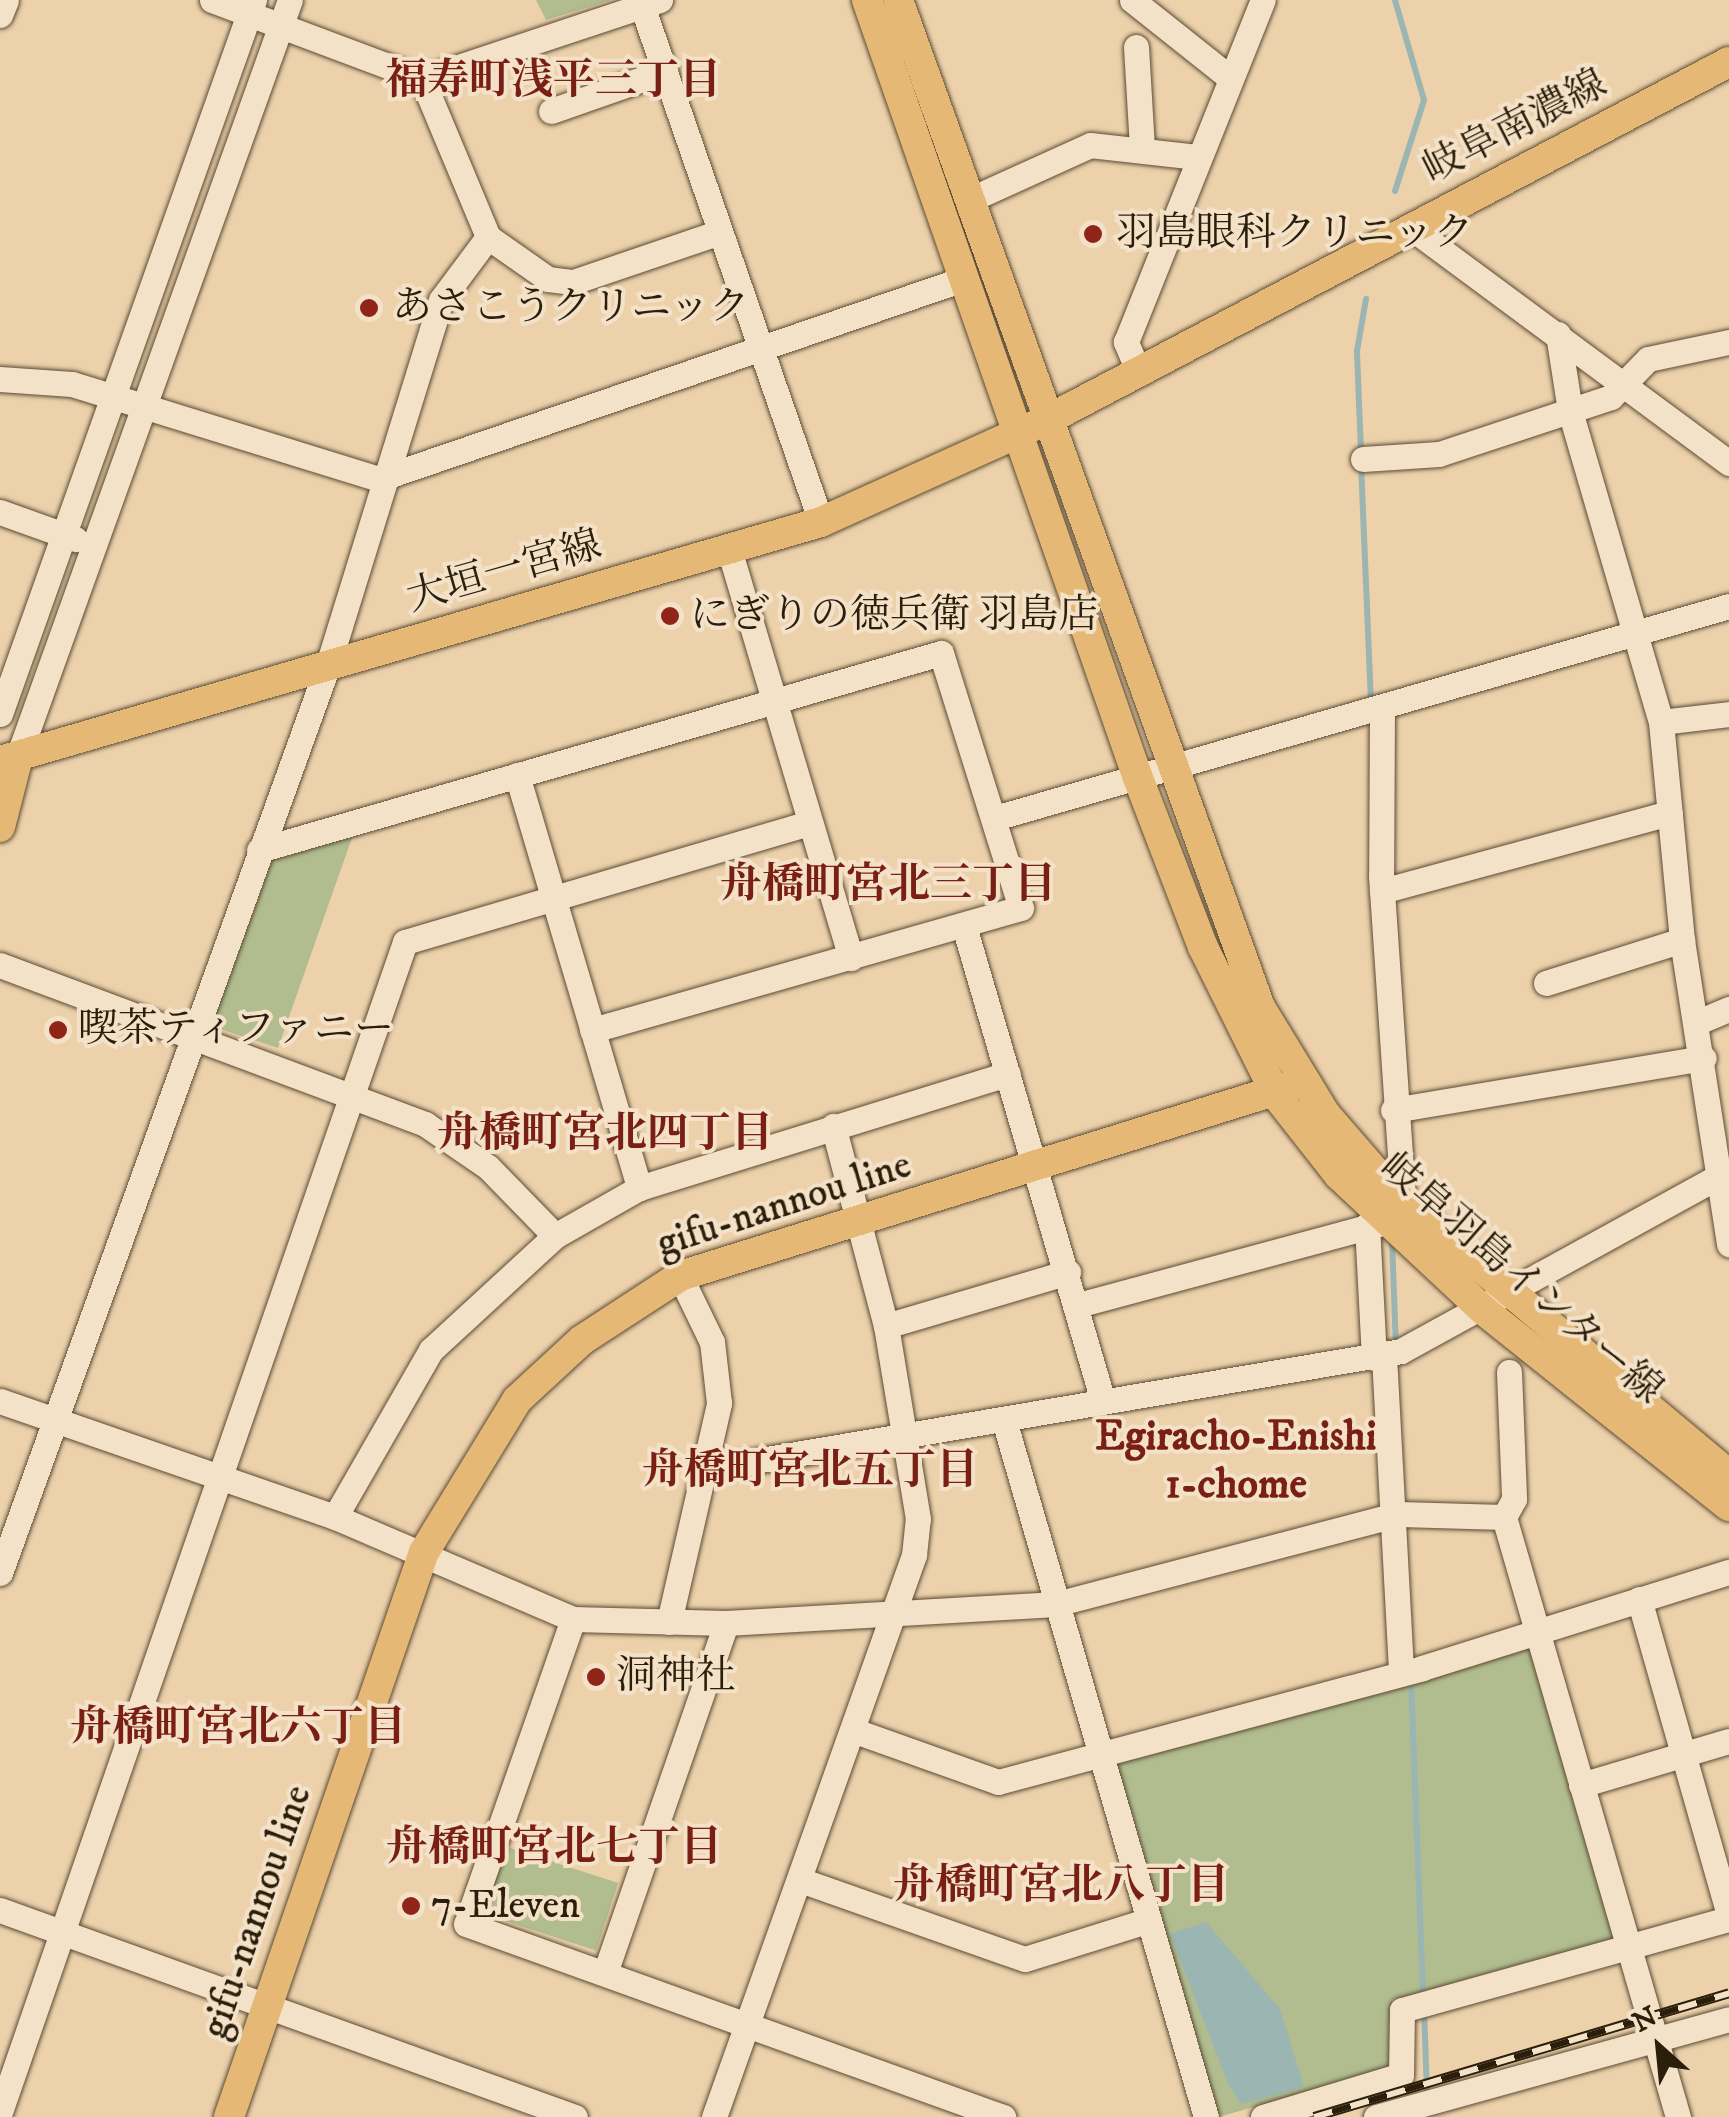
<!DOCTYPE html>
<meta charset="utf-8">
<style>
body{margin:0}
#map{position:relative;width:1729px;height:2117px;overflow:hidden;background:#ecd1ab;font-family:"IM FELL DW Pica","Noto Serif JP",serif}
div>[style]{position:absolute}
.green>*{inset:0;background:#b1bd8e;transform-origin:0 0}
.water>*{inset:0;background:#9bb5b2}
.stream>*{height:6px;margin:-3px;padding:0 3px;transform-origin:3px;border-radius:3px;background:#9bb5b2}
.roads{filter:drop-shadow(0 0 2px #5b4b33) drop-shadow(0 0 2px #5b4b33)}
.minor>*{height:25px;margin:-12.5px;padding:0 12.5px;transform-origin:12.5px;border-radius:12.5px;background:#f3e1c8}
.major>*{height:30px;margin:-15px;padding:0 15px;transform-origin:15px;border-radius:15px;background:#e6b876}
.rail>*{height:10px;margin-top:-5px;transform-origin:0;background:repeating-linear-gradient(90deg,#f3e1c8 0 19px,#2b1e0b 0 38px);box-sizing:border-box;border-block:2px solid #2b1e0b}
.dots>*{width:28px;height:28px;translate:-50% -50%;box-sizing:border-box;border:5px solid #f3e1c8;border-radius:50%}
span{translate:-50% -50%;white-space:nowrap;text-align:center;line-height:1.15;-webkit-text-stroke:8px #f3e1c8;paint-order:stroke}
.street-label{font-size:40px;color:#2b1e0b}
.poi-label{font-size:40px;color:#2b1e0b}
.left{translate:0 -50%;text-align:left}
.neighbourhood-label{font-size:42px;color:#7a1f14;font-weight:700}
.north{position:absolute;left:1609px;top:1997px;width:100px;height:100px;-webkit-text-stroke:8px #f3e1c8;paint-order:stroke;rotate:333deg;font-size:28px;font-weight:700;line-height:40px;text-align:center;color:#2b1e0b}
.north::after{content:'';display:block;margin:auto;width:35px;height:45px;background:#2b1e0b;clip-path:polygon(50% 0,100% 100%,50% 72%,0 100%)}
</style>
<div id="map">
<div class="green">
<div style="clip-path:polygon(536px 0,611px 0,546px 20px)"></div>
<div style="clip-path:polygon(353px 835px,278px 1048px,208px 1025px,265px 858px)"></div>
<div style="clip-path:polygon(1530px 1642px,1614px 1941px,1392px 2000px,1391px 2069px,1218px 2117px,1108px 1762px)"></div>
<div style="left:504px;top:1846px;width:120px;height:71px;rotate:18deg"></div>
</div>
<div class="water">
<div style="clip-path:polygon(1206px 1922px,1280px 2009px,1304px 2087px,1241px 2104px,1227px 2081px,1170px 1934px)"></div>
</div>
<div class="stream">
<div style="left:1395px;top:191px;width:96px;rotate:-72.3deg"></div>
<div style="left:1424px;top:100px;width:104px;rotate:-106.2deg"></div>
<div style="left:1361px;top:452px;width:101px;rotate:-92.3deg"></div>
<div style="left:1357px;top:351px;width:53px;rotate:-80.2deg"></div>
<div style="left:1361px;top:464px;width:238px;rotate:87.6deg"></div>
<div style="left:1392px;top:1239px;width:107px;rotate:87.9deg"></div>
<div style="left:1411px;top:1680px;width:316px;rotate:87.8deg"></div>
<div style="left:1424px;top:2008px;width:88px;rotate:88deg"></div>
</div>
<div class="roads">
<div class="minor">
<div style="left:212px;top:0;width:224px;rotate:20.6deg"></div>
<div style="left:422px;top:79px;width:251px;rotate:-18.4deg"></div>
<div style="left:640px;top:0;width:552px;rotate:70.88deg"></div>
<div style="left:1132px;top:0;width:125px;rotate:38.5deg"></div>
<div style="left:0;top:15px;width:16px;rotate:-68deg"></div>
<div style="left:1136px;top:47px;width:102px;rotate:86.6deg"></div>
<div style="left:422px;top:79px;width:171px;rotate:67.3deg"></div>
<div style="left:488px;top:237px;width:73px;rotate:35deg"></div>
<div style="left:548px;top:279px;width:25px;rotate:7deg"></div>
<div style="left:573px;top:282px;width:155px;rotate:-18.8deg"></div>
<div style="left:551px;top:111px;width:121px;rotate:-19.3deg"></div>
<div style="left:969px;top:200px;width:133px;rotate:-24.4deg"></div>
<div style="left:1090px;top:145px;width:108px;rotate:6.4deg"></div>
<div style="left:1410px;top:227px;width:397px;rotate:36.5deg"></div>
<div style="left:1558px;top:334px;width:78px;rotate:81.1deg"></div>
<div style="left:1570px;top:411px;width:324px;rotate:73.7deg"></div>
<div style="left:1661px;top:722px;width:219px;rotate:84.5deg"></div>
<div style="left:1682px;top:940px;width:308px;rotate:81.2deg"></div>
<div style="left:1139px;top:373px;width:34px;rotate:-113deg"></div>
<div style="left:1126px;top:342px;width:368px;rotate:-68.2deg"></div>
<div style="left:0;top:379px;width:72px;rotate:4deg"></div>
<div style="left:72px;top:384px;width:321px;rotate:17.2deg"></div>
<div style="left:379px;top:479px;width:620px;rotate:-18.9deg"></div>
<div style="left:1363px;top:459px;width:76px;rotate:-3.8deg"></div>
<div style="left:1439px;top:454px;width:181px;rotate:-18.3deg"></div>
<div style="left:1611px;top:397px;width:53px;rotate:-45.8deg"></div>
<div style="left:1648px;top:359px;width:83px;rotate:-11.9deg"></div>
<div style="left:0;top:512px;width:80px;rotate:19.8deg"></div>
<div style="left:729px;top:549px;width:427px;rotate:73.4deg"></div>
<div style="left:1382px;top:711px;width:165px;rotate:90.3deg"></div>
<div style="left:1381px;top:876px;width:327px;rotate:86.1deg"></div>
<div style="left:0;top:714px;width:758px;rotate:-70.42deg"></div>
<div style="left:1661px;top:722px;width:68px;rotate:-6.7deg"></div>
<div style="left:18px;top:757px;width:804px;rotate:-70.24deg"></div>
<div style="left:517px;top:775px;width:431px;rotate:73.5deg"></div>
<div style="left:995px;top:818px;width:764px;rotate:-16.11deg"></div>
<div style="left:259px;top:850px;width:710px;rotate:-16.11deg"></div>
<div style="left:941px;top:653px;width:267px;rotate:72.6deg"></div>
<div style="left:1021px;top:908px;width:446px;rotate:164.1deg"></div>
<div style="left:1382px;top:891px;width:298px;rotate:-15.2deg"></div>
<div style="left:964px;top:926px;width:496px;rotate:73.7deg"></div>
<div style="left:0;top:965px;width:454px;rotate:20.5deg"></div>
<div style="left:425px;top:1124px;width:76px;rotate:34.3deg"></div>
<div style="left:488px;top:1167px;width:96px;rotate:45.8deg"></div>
<div style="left:1546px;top:983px;width:143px;rotate:-17.5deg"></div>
<div style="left:1698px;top:1022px;width:34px;rotate:-23deg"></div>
<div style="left:1393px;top:1110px;width:315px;rotate:-9.5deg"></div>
<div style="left:1367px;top:1225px;width:133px;rotate:87deg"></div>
<div style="left:1078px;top:1305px;width:322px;rotate:-15.1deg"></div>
<div style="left:886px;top:1326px;width:190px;rotate:-16.5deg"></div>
<div style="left:1384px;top:1356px;width:314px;rotate:86.9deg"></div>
<div style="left:1509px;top:1372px;width:127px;rotate:87.7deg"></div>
<div style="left:1514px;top:1499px;width:21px;rotate:119deg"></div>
<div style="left:1504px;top:1517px;width:625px;rotate:73.83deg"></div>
<div style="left:0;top:1401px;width:355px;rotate:19.1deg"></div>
<div style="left:335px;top:1517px;width:259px;rotate:23.2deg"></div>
<div style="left:573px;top:1619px;width:153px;rotate:1.5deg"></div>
<div style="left:726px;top:1623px;width:331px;rotate:-3.3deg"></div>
<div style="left:1056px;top:1604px;width:355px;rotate:-14.7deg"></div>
<div style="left:1399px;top:1514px;width:105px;rotate:1.6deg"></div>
<div style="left:1004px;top:1420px;width:726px;rotate:73.84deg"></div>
<div style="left:708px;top:1469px;width:703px;rotate:-9.66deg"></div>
<div style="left:1401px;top:1351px;width:374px;rotate:-28.8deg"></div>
<div style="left:335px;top:1517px;width:193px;rotate:-60.1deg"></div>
<div style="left:431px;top:1350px;width:168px;rotate:-42.6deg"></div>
<div style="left:555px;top:1236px;width:97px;rotate:-29.7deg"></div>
<div style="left:639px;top:1188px;width:386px;rotate:-17.2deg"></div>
<div style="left:0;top:1573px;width:965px;rotate:-70.14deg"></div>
<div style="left:328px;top:665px;width:382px;rotate:-72.8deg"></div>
<div style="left:441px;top:300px;width:79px;rotate:-53.3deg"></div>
<div style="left:1639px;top:1599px;width:329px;rotate:74.1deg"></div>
<div style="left:573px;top:1619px;width:323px;rotate:109.3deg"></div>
<div style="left:466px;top:1924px;width:571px;rotate:19.77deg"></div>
<div style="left:669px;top:1622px;width:225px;rotate:-77.1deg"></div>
<div style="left:719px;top:1403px;width:61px;rotate:-96.5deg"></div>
<div style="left:712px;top:1342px;width:73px;rotate:-115.9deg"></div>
<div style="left:855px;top:1731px;width:152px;rotate:19.6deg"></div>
<div style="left:998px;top:1782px;width:439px;rotate:-15deg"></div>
<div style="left:1422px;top:1668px;width:322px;rotate:-17.4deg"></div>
<div style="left:1581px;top:1785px;width:154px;rotate:-16.6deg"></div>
<div style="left:803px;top:1881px;width:235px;rotate:19.4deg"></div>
<div style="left:1025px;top:1959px;width:127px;rotate:-17.4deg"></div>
<div style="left:0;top:1910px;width:611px;rotate:19.8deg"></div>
<div style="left:605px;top:1973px;width:370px;rotate:-70.9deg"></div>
<div style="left:0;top:2112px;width:1238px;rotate:-70.91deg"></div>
<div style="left:405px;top:942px;width:422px;rotate:-16.4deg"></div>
<div style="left:714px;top:2117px;width:597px;rotate:-70.41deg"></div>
<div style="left:914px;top:1555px;width:36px;rotate:-84deg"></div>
<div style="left:918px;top:1519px;width:196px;rotate:-99.4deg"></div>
<div style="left:886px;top:1326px;width:207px;rotate:-104.8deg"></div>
<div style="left:1263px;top:2117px;width:144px;rotate:-16.9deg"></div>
<div style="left:1401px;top:2075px;width:65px;rotate:-89.1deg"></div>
<div style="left:1402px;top:2010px;width:339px;rotate:-15.6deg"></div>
<div style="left:1376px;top:2117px;width:366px;rotate:-15.5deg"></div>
</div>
<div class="major">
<div style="left:867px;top:0;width:824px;rotate:70.8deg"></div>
<div style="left:1138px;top:778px;width:181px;rotate:69deg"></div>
<div style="left:1203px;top:947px;width:166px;rotate:63.6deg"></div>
<div style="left:1277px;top:1096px;width:100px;rotate:51.9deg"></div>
<div style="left:1339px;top:1175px;width:196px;rotate:43.1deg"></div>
<div style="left:1482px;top:1309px;width:316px;rotate:38.6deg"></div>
<div style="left:898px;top:0;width:1070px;rotate:70.23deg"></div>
<div style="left:1260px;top:1007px;width:127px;rotate:58.6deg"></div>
<div style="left:1326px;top:1115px;width:110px;rotate:49.1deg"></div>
<div style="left:1398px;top:1198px;width:432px;rotate:39.9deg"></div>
<div style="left:0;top:761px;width:855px;rotate:-16.23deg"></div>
<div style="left:821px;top:522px;width:248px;rotate:-24.3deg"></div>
<div style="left:1047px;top:420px;width:770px;rotate:-27.7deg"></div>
<div style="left:0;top:827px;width:72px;rotate:-75.6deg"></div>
<div style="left:229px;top:2117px;width:598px;rotate:-70.96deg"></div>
<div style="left:424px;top:1552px;width:178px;rotate:-58.5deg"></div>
<div style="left:517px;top:1400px;width:88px;rotate:-42.7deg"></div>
<div style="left:582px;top:1340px;width:117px;rotate:-33.1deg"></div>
<div style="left:680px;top:1276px;width:639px;rotate:-17.3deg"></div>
</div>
</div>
<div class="rail">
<div style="left:1314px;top:2117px;width:433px;rotate:-16.6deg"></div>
</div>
<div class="dots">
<div style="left:1093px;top:234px;background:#8f2418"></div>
<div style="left:369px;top:308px;background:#8f2418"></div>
<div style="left:670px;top:616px;background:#8f2418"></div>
<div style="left:58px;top:1030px;background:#8f2418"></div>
<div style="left:596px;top:1677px;background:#8f2418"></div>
<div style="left:411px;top:1906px;background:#8f2418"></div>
</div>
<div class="street-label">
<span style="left:1515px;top:127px;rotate:-27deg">岐阜南濃線</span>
<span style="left:504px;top:572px;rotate:-16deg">大垣一宮線</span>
<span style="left:784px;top:1205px;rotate:-18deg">gifu-nannou line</span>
<span style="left:1521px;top:1279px;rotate:41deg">岐阜羽島インター線</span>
<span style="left:257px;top:1912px;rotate:-71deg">gifu-nannou line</span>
</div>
<div class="poi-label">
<span class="left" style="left:1116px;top:234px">羽島眼科クリニック</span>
<span class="left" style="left:392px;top:308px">あさこうクリニック</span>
<span class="left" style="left:690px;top:616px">にぎりの徳兵衛 羽島店</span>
<span class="left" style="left:78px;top:1030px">喫茶ティファニー</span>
<span class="left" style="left:616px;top:1677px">洞神社</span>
<span class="left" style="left:431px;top:1906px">7-Eleven</span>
</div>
<div class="neighbourhood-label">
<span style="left:553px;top:81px">福寿町浅平三丁目</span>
<span style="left:888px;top:885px">舟橋町宮北三丁目</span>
<span style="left:605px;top:1134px">舟橋町宮北四丁目</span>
<span style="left:1236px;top:1461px">Egiracho-Enishi<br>1-chome</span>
<span style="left:810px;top:1471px">舟橋町宮北五丁目</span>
<span style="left:238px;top:1728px">舟橋町宮北六丁目</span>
<span style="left:554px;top:1848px">舟橋町宮北七丁目</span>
<span style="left:1061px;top:1886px">舟橋町宮北八丁目</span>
</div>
<div class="north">N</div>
</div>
